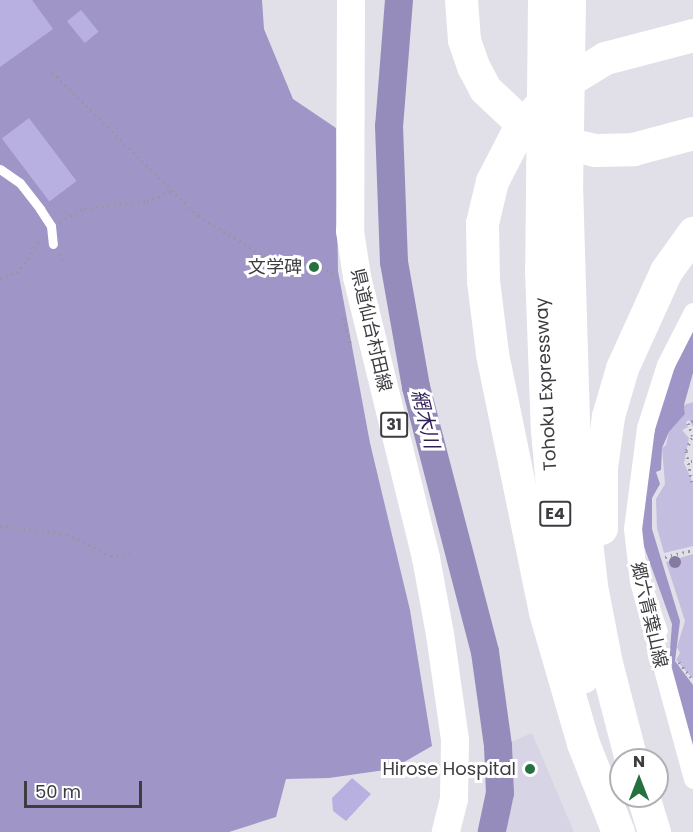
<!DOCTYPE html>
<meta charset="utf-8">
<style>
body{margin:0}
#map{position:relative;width:693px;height:832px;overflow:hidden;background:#e1e0e9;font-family:Poppins,"Noto Sans JP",sans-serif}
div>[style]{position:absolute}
.built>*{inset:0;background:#d7d4e5}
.green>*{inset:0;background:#c3bde0}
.forest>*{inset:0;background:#9f96c7}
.river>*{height:28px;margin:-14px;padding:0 14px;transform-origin:14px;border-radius:14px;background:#958cbc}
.building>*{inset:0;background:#b9b0e2;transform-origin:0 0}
.path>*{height:3px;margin-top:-1.5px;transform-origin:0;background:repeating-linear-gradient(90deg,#97969d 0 1.5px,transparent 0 6px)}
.lane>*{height:9px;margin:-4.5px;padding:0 4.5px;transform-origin:4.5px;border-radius:4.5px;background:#fff}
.street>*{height:18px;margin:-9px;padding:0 9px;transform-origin:9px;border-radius:9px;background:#fff}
.primary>*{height:28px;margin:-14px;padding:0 14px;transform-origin:14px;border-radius:14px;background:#fff}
.highway>*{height:33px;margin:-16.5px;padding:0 16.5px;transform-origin:16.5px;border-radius:16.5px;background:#fff}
.trees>*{width:12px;height:12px;margin:-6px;border-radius:50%;background:#857aa0}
.dots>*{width:16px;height:16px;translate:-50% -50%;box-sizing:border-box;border:3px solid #fff;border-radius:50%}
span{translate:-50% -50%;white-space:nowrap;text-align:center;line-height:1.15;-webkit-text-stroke:6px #fff;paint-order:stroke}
.shield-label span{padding:2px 4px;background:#fff;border:2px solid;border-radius:4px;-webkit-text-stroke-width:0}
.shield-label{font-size:16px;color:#3d3c40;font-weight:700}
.poi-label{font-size:18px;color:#3d3c40}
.right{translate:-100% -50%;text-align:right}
.street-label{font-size:18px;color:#3d3c40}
.water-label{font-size:20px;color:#301e59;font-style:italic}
.north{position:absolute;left:609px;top:748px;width:60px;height:60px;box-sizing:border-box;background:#fff;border:2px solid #b1b1b3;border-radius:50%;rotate:0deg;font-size:16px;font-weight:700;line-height:24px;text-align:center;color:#3d3c40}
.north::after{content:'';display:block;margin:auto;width:21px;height:27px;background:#24703f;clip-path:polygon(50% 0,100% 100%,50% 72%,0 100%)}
.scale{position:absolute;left:24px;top:781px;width:118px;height:27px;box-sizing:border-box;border:3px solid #3d3c40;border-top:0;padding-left:8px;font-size:18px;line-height:21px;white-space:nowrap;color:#3d3c40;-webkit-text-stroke:4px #fff;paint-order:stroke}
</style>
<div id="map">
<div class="built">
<div style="clip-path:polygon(532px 733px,574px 832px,505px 832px,514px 796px,509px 743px)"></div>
</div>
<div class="green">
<div style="clip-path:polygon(693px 402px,693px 427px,689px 420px,686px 422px,688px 427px,682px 430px,689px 438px,684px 463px,693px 483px,693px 546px,664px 553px,657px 528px,656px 499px,665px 484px,662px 448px,666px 445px,669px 432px,685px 414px,684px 405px)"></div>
<div style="clip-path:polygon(693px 554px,693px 679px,676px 660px,680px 653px,677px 647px,685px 621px,666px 562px)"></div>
</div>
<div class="forest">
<div style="clip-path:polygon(0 0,262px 0,264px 29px,293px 99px,336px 128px,338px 271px,370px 443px,410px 610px,432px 746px,392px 769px,329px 778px,286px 779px,276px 817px,229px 832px,0 832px)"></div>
<div style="clip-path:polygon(693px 330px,693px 373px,684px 405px,685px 414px,669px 432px,662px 448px,661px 470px,656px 472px,660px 484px,652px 498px,652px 529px,680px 621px,675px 661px,693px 685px,693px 755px,669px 663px,672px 624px,642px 541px,642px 498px,658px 412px,683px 343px)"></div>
</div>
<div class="river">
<div style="left:399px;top:0;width:126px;rotate:94.5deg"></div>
<div style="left:389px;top:126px;width:136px;rotate:87.9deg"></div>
<div style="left:394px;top:262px;width:127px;rotate:80deg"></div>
<div style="left:416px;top:387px;width:274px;rotate:75.4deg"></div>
<div style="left:485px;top:652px;width:95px;rotate:82.1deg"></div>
<div style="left:498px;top:746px;width:47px;rotate:87.6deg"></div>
<div style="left:500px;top:793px;width:40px;rotate:102deg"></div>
</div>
<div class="building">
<div style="clip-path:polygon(0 0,32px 0,53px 29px,0 67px)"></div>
<div style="left:81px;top:10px;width:28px;height:18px;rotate:51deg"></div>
<div style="left:29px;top:118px;width:79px;height:34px;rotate:53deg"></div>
<div style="clip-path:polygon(352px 778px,371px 794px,346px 821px,333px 811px,332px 798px)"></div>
</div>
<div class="path">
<div style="left:52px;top:72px;width:205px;rotate:44.6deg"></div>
<div style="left:198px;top:216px;width:77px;rotate:31.2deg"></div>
<div style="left:264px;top:256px;width:47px;rotate:8.7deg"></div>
<div style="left:310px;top:263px;width:26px;rotate:23deg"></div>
<div style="left:60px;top:222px;width:28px;rotate:-30deg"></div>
<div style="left:84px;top:208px;width:63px;rotate:-6.3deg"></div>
<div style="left:147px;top:201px;width:27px;rotate:-22deg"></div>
<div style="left:59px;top:254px;width:10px;rotate:61deg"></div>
<div style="left:0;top:278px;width:18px;rotate:-16deg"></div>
<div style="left:17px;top:273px;width:40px;rotate:-55.1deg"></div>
<div style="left:343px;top:318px;width:26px;rotate:74deg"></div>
<div style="left:693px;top:421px;width:5px;rotate:158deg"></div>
<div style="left:688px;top:423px;width:15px;rotate:70deg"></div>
<div style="left:691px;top:461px;width:2px"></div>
<div style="left:692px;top:482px;width:33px;rotate:-101deg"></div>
<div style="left:686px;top:450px;width:14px;rotate:-65deg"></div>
<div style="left:0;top:526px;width:67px;rotate:6.8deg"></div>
<div style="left:67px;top:534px;width:49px;rotate:26.6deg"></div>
<div style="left:111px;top:556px;width:23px;rotate:-7deg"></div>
<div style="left:665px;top:557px;width:29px;rotate:-14deg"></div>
<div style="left:679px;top:662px;width:23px;rotate:52deg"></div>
</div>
<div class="lane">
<div style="left:0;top:169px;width:24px;rotate:35deg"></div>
<div style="left:20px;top:183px;width:33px;rotate:52deg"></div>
<div style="left:40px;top:209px;width:20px;rotate:57deg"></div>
<div style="left:51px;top:226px;width:18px;rotate:84deg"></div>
<div style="left:643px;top:572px;width:62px;rotate:71.3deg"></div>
</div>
<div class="street">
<div style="left:693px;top:312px;width:59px;rotate:117deg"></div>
<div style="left:666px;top:365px;width:66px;rotate:107.6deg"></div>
<div style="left:646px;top:428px;width:102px;rotate:97.3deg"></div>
<div style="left:633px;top:529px;width:53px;rotate:83.5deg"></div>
<div style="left:639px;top:582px;width:205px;rotate:74.7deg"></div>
</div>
<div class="primary">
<div style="left:351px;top:0;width:231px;rotate:90.2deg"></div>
<div style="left:350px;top:231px;width:47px;rotate:81.3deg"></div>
<div style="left:357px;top:277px;width:289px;rotate:76.2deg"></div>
<div style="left:426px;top:558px;width:77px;rotate:79.6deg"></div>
<div style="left:440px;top:634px;width:107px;rotate:81.9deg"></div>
<div style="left:455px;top:740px;width:59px;rotate:91deg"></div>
<div style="left:454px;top:799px;width:34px;rotate:104deg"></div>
</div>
<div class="highway">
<div style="left:461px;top:0;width:40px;rotate:85.7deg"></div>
<div style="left:464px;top:40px;width:28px;rotate:71deg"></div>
<div style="left:473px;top:66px;width:26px;rotate:62deg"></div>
<div style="left:485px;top:89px;width:60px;rotate:43deg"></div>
<div style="left:529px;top:130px;width:29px;rotate:22deg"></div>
<div style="left:556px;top:141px;width:39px;rotate:13deg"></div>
<div style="left:594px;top:150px;width:39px;rotate:-1deg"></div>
<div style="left:633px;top:149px;width:62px;rotate:-14.9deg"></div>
<div style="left:544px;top:0;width:270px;rotate:90.6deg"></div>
<div style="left:541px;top:270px;width:160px;rotate:87.9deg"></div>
<div style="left:547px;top:430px;width:78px;rotate:84.9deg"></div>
<div style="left:554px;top:508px;width:171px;rotate:80.3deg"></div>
<div style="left:569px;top:0;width:184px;rotate:90.9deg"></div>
<div style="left:566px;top:184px;width:243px;rotate:88.3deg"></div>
<div style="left:573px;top:427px;width:160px;rotate:83.5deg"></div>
<div style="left:591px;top:586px;width:78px;rotate:79deg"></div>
<div style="left:606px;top:663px;width:100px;rotate:75.5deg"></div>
<div style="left:601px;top:528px;width:61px;rotate:-90deg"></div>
<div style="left:601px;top:467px;width:51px;rotate:-82.2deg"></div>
<div style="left:608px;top:416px;width:50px;rotate:-73.7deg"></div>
<div style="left:622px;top:368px;width:107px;rotate:-65.6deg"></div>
<div style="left:666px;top:271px;width:47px;rotate:-54.6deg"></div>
<div style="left:643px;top:796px;width:38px;rotate:73deg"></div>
<div style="left:618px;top:832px;width:96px;rotate:-111.5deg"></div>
<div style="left:583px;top:743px;width:136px;rotate:-106.2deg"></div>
<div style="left:545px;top:612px;width:264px;rotate:-101.6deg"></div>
<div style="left:492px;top:353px;width:73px;rotate:-97.1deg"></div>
<div style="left:483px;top:281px;width:58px;rotate:-91deg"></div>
<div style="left:482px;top:223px;width:43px;rotate:-76.6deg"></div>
<div style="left:492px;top:181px;width:59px;rotate:-62.6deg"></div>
<div style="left:519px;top:129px;width:55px;rotate:-47.9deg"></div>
<div style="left:556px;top:88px;width:57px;rotate:-31.5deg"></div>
<div style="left:605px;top:58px;width:91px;rotate:-14.6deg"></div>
</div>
<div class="trees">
<div style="left:675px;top:562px"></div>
</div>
<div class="dots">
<div style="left:314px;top:267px;background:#24703f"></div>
<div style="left:530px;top:769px;background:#24703f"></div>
</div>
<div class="shield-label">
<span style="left:394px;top:425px">31</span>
<span style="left:555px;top:514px">E4</span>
</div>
<div class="poi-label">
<span class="right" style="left:302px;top:267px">文学碑</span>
<span class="right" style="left:516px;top:769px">Hirose Hospital</span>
</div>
<div class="street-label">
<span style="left:371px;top:330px;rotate:77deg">県道仙台村田線</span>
<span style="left:546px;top:384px;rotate:-93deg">Tohoku Expressway</span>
<span style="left:649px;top:615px;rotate:77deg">郷六青葉山線</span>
</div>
<div class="water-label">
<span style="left:425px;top:419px;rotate:76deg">網木川</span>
</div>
<div class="north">N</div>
<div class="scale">50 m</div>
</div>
